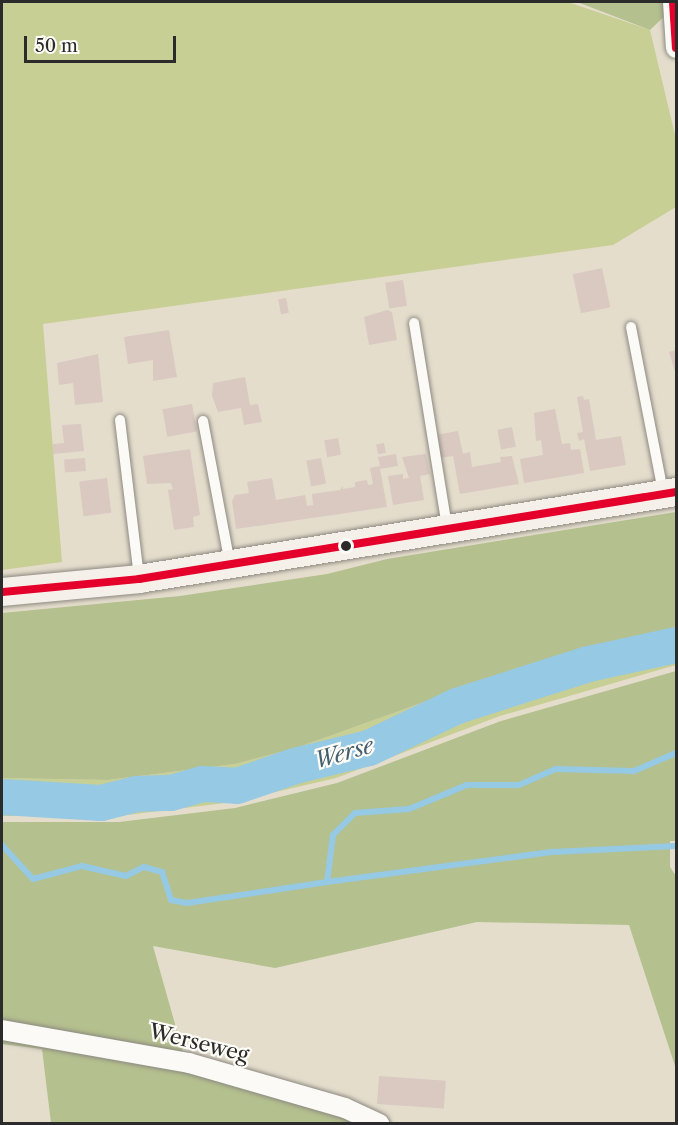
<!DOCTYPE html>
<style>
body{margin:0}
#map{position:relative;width:678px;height:1125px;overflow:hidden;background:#e4ddcc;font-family:"Libre Caslon Text",serif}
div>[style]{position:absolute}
.green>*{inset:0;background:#c8cf94}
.forest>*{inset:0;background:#b4c08e}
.stream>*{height:6px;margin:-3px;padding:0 3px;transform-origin:3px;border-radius:3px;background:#96c9e4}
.river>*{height:36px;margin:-18px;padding:0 18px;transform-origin:18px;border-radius:18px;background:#96c9e4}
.building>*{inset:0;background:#d9c9c0;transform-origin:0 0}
.roads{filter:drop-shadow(0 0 2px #8d8981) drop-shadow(0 0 2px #8d8981)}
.service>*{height:10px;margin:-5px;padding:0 5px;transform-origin:5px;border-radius:5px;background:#fbfaf7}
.minor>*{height:20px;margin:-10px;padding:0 10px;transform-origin:10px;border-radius:10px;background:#fbfaf7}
.secondary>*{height:28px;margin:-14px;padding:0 14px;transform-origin:14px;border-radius:14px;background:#f5f1ea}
.bus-1>*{height:8px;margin:-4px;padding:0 4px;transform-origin:4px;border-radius:4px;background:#e4002b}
.dots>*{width:16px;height:16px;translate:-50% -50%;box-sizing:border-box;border:3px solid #fdfcf7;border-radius:50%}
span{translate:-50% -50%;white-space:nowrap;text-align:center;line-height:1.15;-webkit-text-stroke:4.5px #fdfcf7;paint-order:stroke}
.street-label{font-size:21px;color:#2b2b2b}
.water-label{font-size:22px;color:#455f6f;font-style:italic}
.frame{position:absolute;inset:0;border:3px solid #2b2b2b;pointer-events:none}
.scale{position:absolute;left:24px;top:36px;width:152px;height:27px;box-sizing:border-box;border:3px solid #2b2b2b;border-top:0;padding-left:8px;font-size:18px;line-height:21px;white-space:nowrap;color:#2b2b2b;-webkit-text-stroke:4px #fdfcf7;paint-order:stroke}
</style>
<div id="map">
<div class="green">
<div style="clip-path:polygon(2px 2px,568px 2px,650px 30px,676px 139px,676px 207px,613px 245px,43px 324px,62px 562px,2px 570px)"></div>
<div style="clip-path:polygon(676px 627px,676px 665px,500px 716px,336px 778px,233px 802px,119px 816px,2px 816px,2px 778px,108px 780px,235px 764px,296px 748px,530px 664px)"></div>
</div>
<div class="forest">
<div style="clip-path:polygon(577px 2px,676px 2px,676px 5px,650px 30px)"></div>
<div style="clip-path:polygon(676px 512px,676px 627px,530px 664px,296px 748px,235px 764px,108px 780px,2px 778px,2px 613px,180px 596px,327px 574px,387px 559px)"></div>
<div style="clip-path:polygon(676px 671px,676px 841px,670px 841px,670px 867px,676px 876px,676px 1069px,629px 925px,477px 922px,275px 968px,153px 946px,186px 1063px,363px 1123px,51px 1123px,42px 1049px,2px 1044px,2px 822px,119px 822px,235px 808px,337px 783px,501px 721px)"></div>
</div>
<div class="stream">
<div style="left:2px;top:845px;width:46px;rotate:47.6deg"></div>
<div style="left:33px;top:879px;width:51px;rotate:-14.9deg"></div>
<div style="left:82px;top:866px;width:45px;rotate:12.8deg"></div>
<div style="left:126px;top:876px;width:20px;rotate:-27deg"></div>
<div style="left:144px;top:867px;width:19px;rotate:16deg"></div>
<div style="left:162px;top:872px;width:29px;rotate:72deg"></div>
<div style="left:171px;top:900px;width:16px;rotate:11deg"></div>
<div style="left:187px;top:903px;width:142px;rotate:-8.5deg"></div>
<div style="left:327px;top:882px;width:47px;rotate:-82.7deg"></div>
<div style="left:333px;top:835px;width:31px;rotate:-45deg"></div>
<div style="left:355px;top:813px;width:54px;rotate:-4.2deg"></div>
<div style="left:409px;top:809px;width:63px;rotate:-22.5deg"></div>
<div style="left:467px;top:785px;width:52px"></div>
<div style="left:519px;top:785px;width:40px;rotate:-23.4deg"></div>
<div style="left:556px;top:769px;width:78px;rotate:1.5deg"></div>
<div style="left:634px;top:771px;width:46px;rotate:-23.2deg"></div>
<div style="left:327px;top:882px;width:228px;rotate:-7.6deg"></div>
<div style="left:553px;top:852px;width:123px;rotate:-2.8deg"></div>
</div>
<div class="river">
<div style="left:2px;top:797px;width:99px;rotate:3.5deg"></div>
<div style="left:101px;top:803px;width:36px;rotate:-14deg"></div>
<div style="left:136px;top:794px;width:35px;rotate:-2deg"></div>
<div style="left:171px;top:793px;width:32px;rotate:-16deg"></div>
<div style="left:202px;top:784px;width:35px;rotate:3deg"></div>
<div style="left:237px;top:786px;width:61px;rotate:-19deg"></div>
<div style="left:295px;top:766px;width:76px;rotate:-13.7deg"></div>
<div style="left:369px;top:748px;width:98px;rotate:-25.5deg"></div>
<div style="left:457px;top:706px;width:139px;rotate:-17.7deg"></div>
<div style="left:589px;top:664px;width:89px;rotate:-12.3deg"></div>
</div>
<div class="building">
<div style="left:602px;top:268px;width:40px;height:30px;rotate:78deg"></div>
<div style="left:403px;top:280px;width:26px;height:18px;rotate:81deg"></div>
<div style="left:286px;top:298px;width:15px;height:8px;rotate:79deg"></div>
<div style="clip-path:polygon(387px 310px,392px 312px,397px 340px,369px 345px,364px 317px)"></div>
<div style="clip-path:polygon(169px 330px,177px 377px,153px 381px,153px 360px,128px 364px,124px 337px)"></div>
<div style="clip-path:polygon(676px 350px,676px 375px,669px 352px)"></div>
<div style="clip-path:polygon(98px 354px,103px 402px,75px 405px,73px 383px,59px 385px,57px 363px)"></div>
<div style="clip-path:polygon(245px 377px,250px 405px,258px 404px,262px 422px,244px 425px,241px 408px,218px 412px,212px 396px,213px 383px)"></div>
<div style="clip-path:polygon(583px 396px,584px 400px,589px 399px,596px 440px,621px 436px,626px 465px,590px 471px,584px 439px,579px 441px,577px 433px,583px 432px,577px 397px)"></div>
<div style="left:192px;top:404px;width:28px;height:30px;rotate:80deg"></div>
<div style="clip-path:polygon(555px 409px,562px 444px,570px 443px,571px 450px,580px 449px,584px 473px,524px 483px,520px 459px,543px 455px,541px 440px,536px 441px,534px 413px)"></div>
<div style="clip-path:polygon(81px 424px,84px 451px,53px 454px,53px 444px,64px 443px,62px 425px)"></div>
<div style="left:512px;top:427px;width:20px;height:15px;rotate:79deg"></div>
<div style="clip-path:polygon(458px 431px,463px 454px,470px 452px,472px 467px,501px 462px,500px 457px,512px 456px,519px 484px,460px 494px,453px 456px,439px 458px,435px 435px)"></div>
<div style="left:338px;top:438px;width:17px;height:14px;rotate:80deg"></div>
<div style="left:384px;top:443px;width:10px;height:8px;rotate:79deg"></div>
<div style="clip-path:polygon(190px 449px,200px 515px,193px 517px,194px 527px,174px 530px,168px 490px,173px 489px,171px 483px,147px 484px,143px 456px)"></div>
<div style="clip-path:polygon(396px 454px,398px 466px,380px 469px,387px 507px,236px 529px,232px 501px,235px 495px,249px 493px,247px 482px,272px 478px,276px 500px,305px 495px,307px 506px,313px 505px,312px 494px,340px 490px,343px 486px,343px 489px,355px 487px,355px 482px,367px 480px,368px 485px,373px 484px,370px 468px,380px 466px,378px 457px)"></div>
<div style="clip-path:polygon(426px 454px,430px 474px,420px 476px,424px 500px,393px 505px,388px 476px,403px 474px,403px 479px,409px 478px,402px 457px)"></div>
<div style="left:85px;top:458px;width:13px;height:21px;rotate:86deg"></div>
<div style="left:321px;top:458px;width:26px;height:15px;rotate:79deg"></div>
<div style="left:107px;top:478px;width:35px;height:28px;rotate:83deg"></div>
<div style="left:379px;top:1076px;width:67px;height:28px;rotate:4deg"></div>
</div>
<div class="roads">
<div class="service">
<div style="left:414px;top:323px;width:207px;rotate:80.8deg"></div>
<div style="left:631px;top:327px;width:168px;rotate:79deg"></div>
<div style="left:120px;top:420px;width:159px;rotate:83.1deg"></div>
<div style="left:203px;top:421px;width:146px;rotate:79.3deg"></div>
</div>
<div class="minor">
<div style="left:673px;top:2px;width:46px;rotate:86.3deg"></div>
<div style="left:2px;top:1030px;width:190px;rotate:10deg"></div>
<div style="left:189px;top:1063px;width:162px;rotate:16.1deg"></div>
<div style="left:345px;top:1108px;width:38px;rotate:25deg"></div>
</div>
<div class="secondary">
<div style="left:2px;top:592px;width:138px;rotate:-5.4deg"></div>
<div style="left:139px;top:579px;width:544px;rotate:-9.2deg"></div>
</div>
</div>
<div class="bus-1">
<div style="left:673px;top:2px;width:46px;rotate:86.3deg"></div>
<div style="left:2px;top:592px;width:138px;rotate:-5.4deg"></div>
<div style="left:139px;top:579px;width:544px;rotate:-9.2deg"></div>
</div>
<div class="dots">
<div style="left:346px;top:546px;background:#2b2b2b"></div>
</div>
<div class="street-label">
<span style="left:199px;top:1043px;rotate:14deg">Werseweg</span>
</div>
<div class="water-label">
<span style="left:344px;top:753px;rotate:-16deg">Werse</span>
</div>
<div class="frame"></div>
<div class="scale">50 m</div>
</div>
